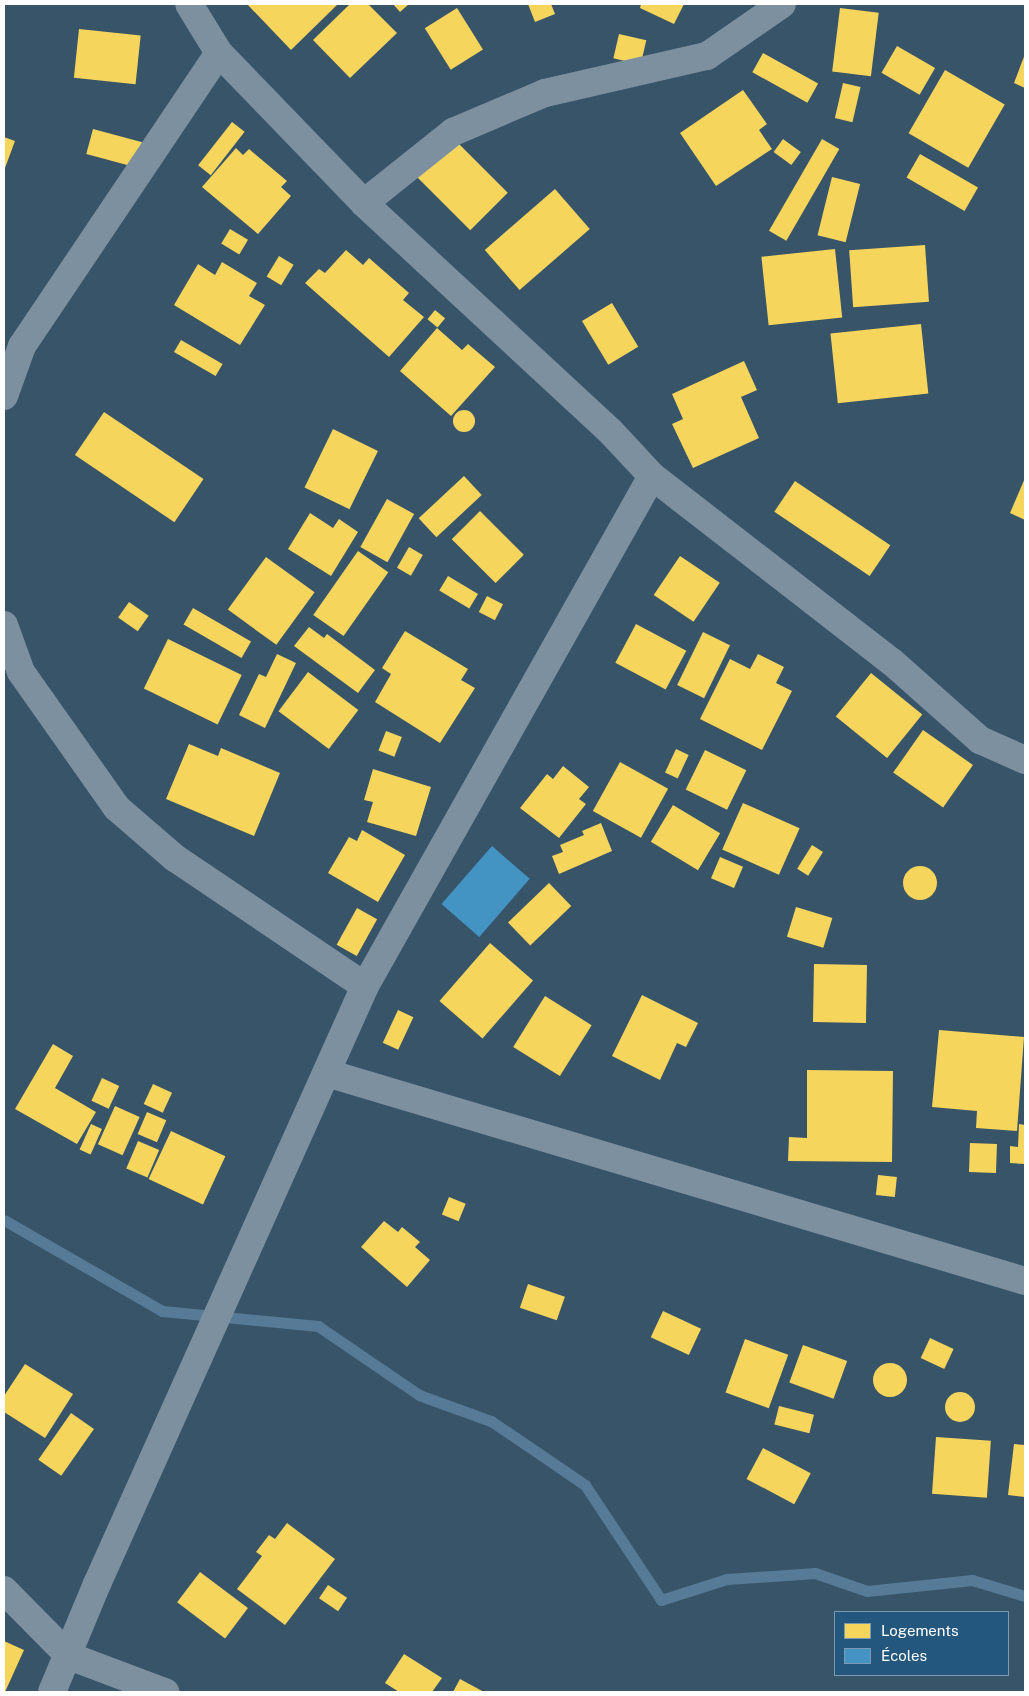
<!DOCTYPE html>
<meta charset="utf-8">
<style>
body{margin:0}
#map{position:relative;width:1029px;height:1696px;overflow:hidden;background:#385469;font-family:"Public Sans",sans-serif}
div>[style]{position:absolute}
.homes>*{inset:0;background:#f6d55c;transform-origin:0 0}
.round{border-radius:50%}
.schools>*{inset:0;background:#4393c3;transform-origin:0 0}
.stream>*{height:11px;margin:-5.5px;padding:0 5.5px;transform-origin:5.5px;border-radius:5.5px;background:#577b96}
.minor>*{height:28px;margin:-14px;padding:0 14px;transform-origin:14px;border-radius:14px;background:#7d90a0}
.tertiary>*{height:28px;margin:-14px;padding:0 14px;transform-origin:14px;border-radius:14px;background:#7d90a0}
span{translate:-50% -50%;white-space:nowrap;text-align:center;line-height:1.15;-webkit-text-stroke:5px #23577e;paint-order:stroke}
.frame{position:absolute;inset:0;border:5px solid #fff;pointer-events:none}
.legend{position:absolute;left:834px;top:1611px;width:175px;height:65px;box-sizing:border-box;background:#23577e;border:1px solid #7b9ab2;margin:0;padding:6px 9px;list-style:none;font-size:15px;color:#fff}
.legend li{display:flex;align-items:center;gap:10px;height:25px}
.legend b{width:25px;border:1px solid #7b9ab2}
</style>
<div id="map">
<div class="homes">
<div style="clip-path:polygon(247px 4px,338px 4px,291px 50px)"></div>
<div style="clip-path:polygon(350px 4px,368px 4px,397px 33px,350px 78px,313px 40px)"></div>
<div style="clip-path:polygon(393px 4px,409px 4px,400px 12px)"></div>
<div style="clip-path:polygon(528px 4px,551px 4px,555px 14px,535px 22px)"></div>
<div style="clip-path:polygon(641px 4px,684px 4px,674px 24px,640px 8px)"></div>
<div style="left:457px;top:8px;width:49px;height:38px;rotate:58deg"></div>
<div style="left:840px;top:8px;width:39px;height:64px;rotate:7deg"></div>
<div style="left:79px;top:29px;width:62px;height:49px;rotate:6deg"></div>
<div style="left:619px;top:34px;width:28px;height:25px;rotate:13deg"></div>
<div style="left:897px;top:46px;width:44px;height:31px;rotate:30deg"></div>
<div style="left:763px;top:53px;width:63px;height:22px;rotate:29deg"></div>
<div style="clip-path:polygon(1025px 54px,1025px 88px,1014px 83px)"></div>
<div style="left:945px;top:70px;width:69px;height:73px;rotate:30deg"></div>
<div style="left:843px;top:83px;width:18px;height:36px;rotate:13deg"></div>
<div style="clip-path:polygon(743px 90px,767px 124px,759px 130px,772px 149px,716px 186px,680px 133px)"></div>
<div style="left:232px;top:122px;width:16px;height:55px;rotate:38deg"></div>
<div style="left:93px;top:129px;width:52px;height:26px;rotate:15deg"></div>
<div style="clip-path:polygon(4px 137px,15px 141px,5px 168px,4px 168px)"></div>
<div style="left:454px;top:139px;width:76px;height:53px;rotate:45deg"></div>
<div style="left:783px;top:139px;width:22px;height:16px;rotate:36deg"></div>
<div style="left:822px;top:139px;width:20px;height:106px;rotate:30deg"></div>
<div style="clip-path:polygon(236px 148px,243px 155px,249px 149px,287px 181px,281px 187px,291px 196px,258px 234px,202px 187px)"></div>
<div style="left:920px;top:154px;width:67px;height:27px;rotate:30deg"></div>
<div style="left:832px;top:177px;width:29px;height:60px;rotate:14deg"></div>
<div style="left:555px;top:189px;width:53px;height:93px;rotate:49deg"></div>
<div style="left:230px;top:229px;width:21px;height:17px;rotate:31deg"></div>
<div style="left:925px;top:245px;width:57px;height:76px;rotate:86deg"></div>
<div style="left:835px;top:249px;width:69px;height:74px;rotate:84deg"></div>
<div style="clip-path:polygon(346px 250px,363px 265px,369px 258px,409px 293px,403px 300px,424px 317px,389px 357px,305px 283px,319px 269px,325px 273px)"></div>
<div style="left:279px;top:256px;width:17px;height:24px;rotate:31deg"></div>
<div style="clip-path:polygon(222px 262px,257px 283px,249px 296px,265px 305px,240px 345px,174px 305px,198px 264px,215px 275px)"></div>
<div style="left:612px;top:303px;width:51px;height:35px;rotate:59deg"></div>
<div style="left:435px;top:310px;width:13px;height:12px;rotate:39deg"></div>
<div style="left:921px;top:324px;width:70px;height:91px;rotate:84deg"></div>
<div style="clip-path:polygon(437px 328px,462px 350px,468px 344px,495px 367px,451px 416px,400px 371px)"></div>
<div style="left:181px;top:340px;width:48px;height:14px;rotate:30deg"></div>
<div style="clip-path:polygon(744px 361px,757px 390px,741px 397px,759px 438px,693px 468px,672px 424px,683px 419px,672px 394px)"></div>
<div class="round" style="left:453px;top:410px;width:22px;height:22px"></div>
<div style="left:104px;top:412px;width:120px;height:52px;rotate:34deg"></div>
<div style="left:333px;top:429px;width:50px;height:65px;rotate:26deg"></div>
<div style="left:464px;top:476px;width:26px;height:62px;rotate:47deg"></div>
<div style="clip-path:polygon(1025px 478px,1025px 520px,1010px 513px)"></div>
<div style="left:795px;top:481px;width:115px;height:37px;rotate:34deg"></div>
<div style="left:387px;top:499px;width:31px;height:55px;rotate:29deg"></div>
<div style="left:480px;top:511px;width:62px;height:40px;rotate:45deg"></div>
<div style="clip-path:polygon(310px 513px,333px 528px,339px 519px,358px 532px,331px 576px,288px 549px)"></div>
<div style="left:409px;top:547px;width:16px;height:24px;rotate:30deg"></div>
<div style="left:358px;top:551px;width:37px;height:78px;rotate:35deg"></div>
<div style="left:680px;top:556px;width:48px;height:47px;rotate:34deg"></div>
<div style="left:266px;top:557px;width:60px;height:65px;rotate:36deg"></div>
<div style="left:448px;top:576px;width:35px;height:17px;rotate:31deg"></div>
<div style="left:487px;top:596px;width:18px;height:18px;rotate:27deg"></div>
<div style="left:129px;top:602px;width:24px;height:19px;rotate:35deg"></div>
<div style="left:193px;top:608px;width:67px;height:19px;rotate:30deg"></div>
<div style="left:636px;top:624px;width:57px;height:44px;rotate:28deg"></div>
<div style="clip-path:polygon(309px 627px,324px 638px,327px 634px,375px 670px,358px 693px,294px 646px)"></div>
<div style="clip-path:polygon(405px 631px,468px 669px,461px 680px,475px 688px,440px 743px,375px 702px,391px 674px,382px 668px)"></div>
<div style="left:703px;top:632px;width:30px;height:59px;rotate:26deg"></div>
<div style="left:168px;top:639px;width:82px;height:55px;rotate:26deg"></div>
<div style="clip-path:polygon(277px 654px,296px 663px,265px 728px,239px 715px,259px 674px,266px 677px)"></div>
<div style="clip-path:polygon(758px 654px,784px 667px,776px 683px,792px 691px,762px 750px,700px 719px,730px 659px,750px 669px)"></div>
<div style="left:308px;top:672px;width:63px;height:49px;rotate:37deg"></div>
<div style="left:871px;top:673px;width:66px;height:56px;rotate:39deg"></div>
<div style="left:923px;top:730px;width:61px;height:52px;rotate:35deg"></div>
<div style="left:386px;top:731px;width:17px;height:21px;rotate:21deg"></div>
<div style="clip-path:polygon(189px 744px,218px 756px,221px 748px,280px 773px,254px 836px,166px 799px)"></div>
<div style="left:676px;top:749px;width:14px;height:26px;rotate:25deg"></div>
<div style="left:705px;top:750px;width:46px;height:44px;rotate:26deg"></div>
<div style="left:620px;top:762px;width:55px;height:56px;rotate:29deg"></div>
<div style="clip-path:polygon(563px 766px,589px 787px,579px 799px,586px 804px,559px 838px,520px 808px,547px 774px,553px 779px)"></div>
<div style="clip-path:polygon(373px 769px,431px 787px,416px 836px,367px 822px,373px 802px,364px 800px)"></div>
<div style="left:743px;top:803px;width:62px;height:51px;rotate:24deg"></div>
<div style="left:673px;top:805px;width:55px;height:43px;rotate:31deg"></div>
<div style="clip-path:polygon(601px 823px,612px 851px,559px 874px,552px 856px,563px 852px,560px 845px,584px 835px,582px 831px)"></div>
<div style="clip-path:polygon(362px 830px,405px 855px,378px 902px,328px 873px,349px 837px,357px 841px)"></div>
<div style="left:812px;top:845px;width:13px;height:28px;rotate:32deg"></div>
<div style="left:720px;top:857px;width:25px;height:23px;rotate:23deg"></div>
<div class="round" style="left:903px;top:866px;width:34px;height:34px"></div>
<div style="left:549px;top:883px;width:32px;height:57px;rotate:46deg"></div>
<div style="left:796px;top:907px;width:38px;height:31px;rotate:17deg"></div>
<div style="left:357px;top:908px;width:23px;height:42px;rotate:29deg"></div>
<div style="left:490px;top:943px;width:57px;height:77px;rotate:41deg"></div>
<div style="left:814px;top:964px;width:53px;height:58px;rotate:1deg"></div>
<div style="clip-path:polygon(642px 995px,698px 1023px,686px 1047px,677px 1043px,660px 1080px,612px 1056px)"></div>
<div style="left:545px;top:996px;width:55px;height:60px;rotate:32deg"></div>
<div style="left:398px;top:1010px;width:17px;height:36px;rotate:25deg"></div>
<div style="clip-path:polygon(939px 1030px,1024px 1037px,1017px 1131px,976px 1128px,977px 1111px,932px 1107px)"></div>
<div style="clip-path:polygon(53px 1044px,73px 1056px,55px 1088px,96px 1112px,77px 1144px,15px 1109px)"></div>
<div style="clip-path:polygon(807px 1070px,893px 1071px,892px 1162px,788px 1161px,789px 1137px,807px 1138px)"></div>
<div style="left:102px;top:1078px;width:19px;height:25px;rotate:25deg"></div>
<div style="left:153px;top:1084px;width:21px;height:22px;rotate:25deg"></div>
<div style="left:115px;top:1106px;width:27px;height:42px;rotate:24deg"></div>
<div style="left:147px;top:1112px;width:21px;height:24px;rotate:23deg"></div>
<div style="left:91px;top:1124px;width:12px;height:28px;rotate:24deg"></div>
<div style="clip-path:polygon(1019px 1124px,1025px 1125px,1025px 1164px,1010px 1163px,1010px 1146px,1018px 1147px)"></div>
<div style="left:171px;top:1131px;width:60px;height:53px;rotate:25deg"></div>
<div style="left:138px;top:1141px;width:23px;height:30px;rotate:23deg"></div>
<div style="left:970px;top:1143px;width:27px;height:29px;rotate:2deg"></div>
<div style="left:878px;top:1175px;width:19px;height:20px;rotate:6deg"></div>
<div style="left:449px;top:1197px;width:18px;height:19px;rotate:22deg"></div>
<div style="clip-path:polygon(384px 1221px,398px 1232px,402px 1227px,420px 1242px,415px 1247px,430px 1260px,407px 1287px,361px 1247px)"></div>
<div style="left:528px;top:1284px;width:39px;height:25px;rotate:19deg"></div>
<div style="left:663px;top:1311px;width:42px;height:29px;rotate:25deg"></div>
<div style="left:930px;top:1338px;width:26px;height:22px;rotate:25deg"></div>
<div style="left:745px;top:1339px;width:46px;height:57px;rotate:20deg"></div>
<div style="left:803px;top:1345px;width:47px;height:40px;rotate:20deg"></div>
<div class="round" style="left:873px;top:1363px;width:34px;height:34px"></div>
<div style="clip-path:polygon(25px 1364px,73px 1394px,45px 1438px,4px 1412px,4px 1396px)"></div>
<div class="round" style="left:945px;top:1392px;width:30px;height:30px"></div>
<div style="left:779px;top:1406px;width:36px;height:19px;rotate:14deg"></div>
<div style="left:71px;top:1413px;width:28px;height:57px;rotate:35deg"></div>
<div style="left:936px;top:1437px;width:55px;height:57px;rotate:4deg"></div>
<div style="clip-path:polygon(1014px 1444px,1025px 1445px,1025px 1497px,1008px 1495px)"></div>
<div style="left:763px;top:1448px;width:54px;height:35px;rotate:28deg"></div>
<div style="clip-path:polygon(287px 1523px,335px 1559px,285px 1625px,237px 1589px,262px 1556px,256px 1552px,269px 1535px,275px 1539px)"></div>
<div style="left:200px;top:1572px;width:60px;height:38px;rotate:37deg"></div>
<div style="left:328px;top:1585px;width:23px;height:16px;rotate:34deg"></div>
<div style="clip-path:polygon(4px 1641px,24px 1650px,5px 1692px,4px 1692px)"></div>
<div style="clip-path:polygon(404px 1654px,442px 1678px,432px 1692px,399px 1692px,385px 1683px)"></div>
<div style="clip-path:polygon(460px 1679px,484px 1692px,453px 1692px)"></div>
</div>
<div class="schools">
<div style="left:492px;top:846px;width:50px;height:77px;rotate:41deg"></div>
</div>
<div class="stream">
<div style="left:4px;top:1220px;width:182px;rotate:29.9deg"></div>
<div style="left:162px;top:1311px;width:157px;rotate:5.5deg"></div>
<div style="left:318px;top:1326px;width:122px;rotate:34.3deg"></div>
<div style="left:419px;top:1395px;width:77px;rotate:19.9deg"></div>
<div style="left:491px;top:1421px;width:114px;rotate:34.2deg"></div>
<div style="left:585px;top:1485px;width:138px;rotate:56.5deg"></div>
<div style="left:661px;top:1600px;width:69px;rotate:-17.7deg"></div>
<div style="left:727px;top:1579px;width:88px;rotate:-3.9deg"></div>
<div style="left:815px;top:1573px;width:55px;rotate:19.1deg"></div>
<div style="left:867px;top:1591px;width:106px;rotate:-6deg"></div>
<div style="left:972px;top:1580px;width:55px;rotate:16.8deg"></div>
</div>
<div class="minor">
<div style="left:364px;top:203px;width:114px;rotate:-38.6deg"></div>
<div style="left:453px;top:132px;width:100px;rotate:-23deg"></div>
<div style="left:545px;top:93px;width:166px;rotate:-12.9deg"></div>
<div style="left:707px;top:56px;width:91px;rotate:-34.7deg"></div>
<div style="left:4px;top:396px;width:53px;rotate:-70.2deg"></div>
<div style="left:22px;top:346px;width:353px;rotate:-56.1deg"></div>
<div style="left:652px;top:476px;width:304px;rotate:37.8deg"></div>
<div style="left:892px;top:662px;width:118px;rotate:41.6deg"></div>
<div style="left:980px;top:740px;width:49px;rotate:24deg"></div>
<div style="left:4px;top:625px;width:50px;rotate:70.1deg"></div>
<div style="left:21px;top:672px;width:166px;rotate:54.8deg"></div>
<div style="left:117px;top:808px;width:77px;rotate:40.8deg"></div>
<div style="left:175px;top:858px;width:229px;rotate:34deg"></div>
<div style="left:327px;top:1073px;width:728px;rotate:16.59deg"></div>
<div style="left:4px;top:1590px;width:93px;rotate:45.4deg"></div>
<div style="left:69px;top:1656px;width:103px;rotate:20.6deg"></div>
</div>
<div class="tertiary">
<div style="left:52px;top:1692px;width:117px;rotate:-67.4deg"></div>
<div style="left:97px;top:1584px;width:655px;rotate:-65.86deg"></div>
<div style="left:365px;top:986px;width:585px;rotate:-60.63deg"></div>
<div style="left:652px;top:476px;width:62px;rotate:-133deg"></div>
<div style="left:610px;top:431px;width:335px;rotate:-137.2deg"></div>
<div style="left:364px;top:203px;width:209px;rotate:-134deg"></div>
<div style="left:219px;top:53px;width:57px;rotate:-121.5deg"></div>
</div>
<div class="frame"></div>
<ul class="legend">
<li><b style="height:14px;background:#f6d55c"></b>Logements</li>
<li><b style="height:14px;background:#4393c3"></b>Écoles</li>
</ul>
</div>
